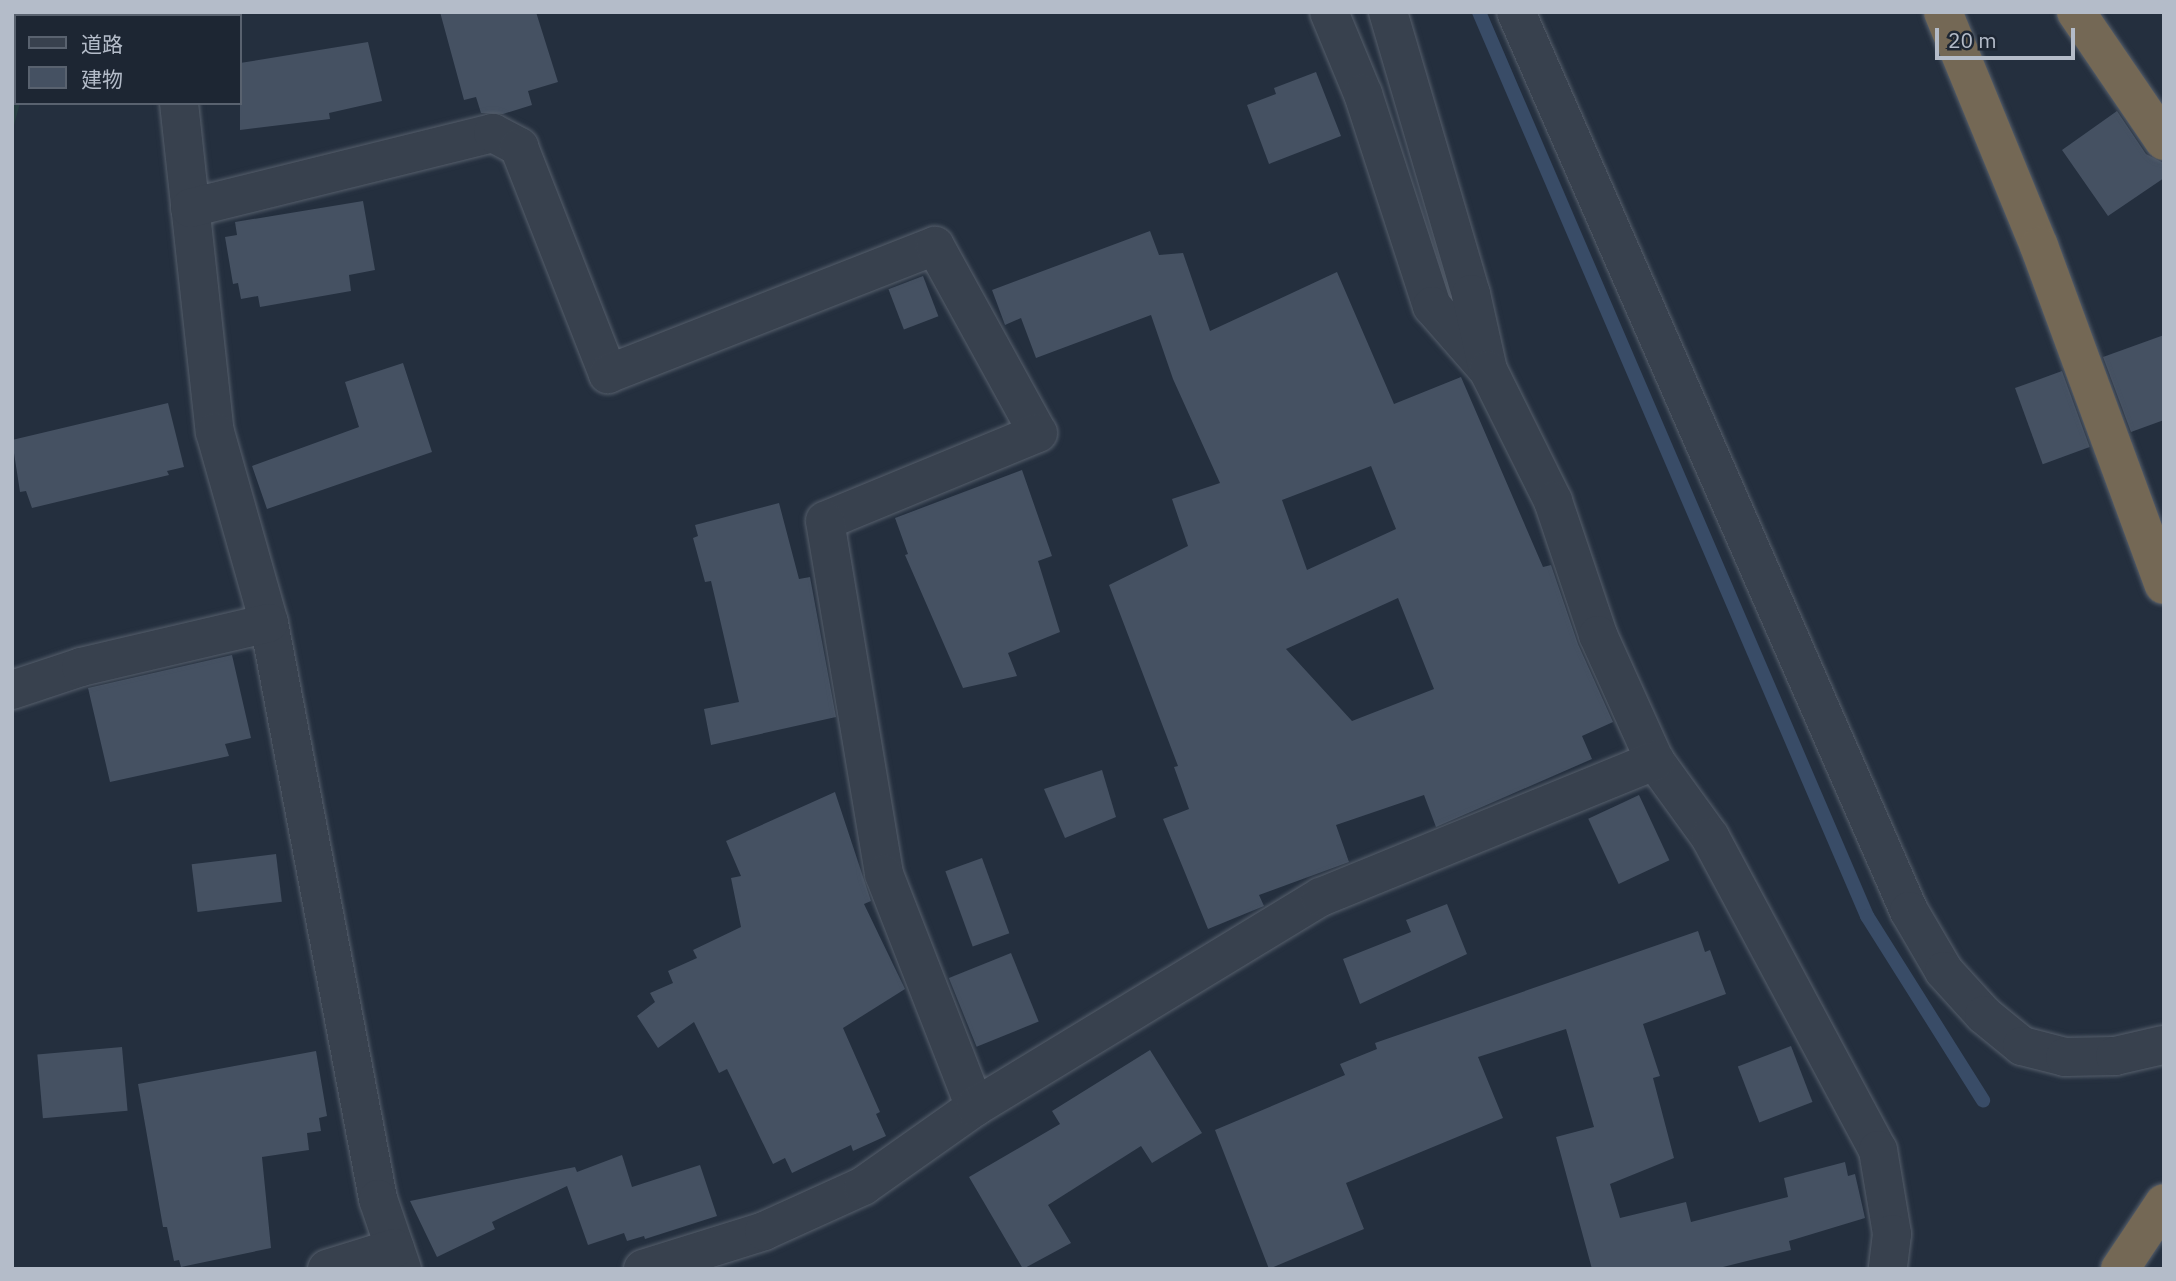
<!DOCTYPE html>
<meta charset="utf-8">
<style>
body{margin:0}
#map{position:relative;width:2176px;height:1281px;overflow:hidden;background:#242f3e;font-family:"IBM Plex Sans","Noto Sans JP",sans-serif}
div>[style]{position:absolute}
.green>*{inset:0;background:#263c3f}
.stream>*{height:14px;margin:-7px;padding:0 7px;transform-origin:7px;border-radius:7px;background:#394c67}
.building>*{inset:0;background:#455162;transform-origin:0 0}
.roads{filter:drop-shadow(0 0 2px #565f6c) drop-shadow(0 0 2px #565f6c)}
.street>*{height:38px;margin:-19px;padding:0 19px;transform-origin:19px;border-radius:19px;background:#38414e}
.highway>*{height:38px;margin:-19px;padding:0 19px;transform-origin:19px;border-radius:19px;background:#746855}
span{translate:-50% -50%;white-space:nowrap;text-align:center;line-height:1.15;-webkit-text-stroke:5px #1d2633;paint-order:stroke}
.frame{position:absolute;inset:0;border:14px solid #b4bcc9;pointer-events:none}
.legend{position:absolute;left:14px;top:14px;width:228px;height:91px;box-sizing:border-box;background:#1d2633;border:2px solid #59626f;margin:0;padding:9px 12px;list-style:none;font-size:21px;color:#b4bcc9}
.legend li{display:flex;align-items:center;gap:14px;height:35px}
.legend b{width:35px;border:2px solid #59626f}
.scale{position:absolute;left:1935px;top:28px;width:140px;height:32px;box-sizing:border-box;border:4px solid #b4bcc9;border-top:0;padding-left:9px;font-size:21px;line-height:24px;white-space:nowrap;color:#b4bcc9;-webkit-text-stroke:5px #1d2633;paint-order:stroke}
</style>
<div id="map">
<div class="green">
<div style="clip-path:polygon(12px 12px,60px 12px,16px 16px,16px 103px,20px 103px,12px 133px)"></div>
</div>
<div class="stream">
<div style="left:1479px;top:12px;width:984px;rotate:66.77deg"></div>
<div style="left:1867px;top:916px;width:218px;rotate:57.8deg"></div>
</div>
<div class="building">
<div style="clip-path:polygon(440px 12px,536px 12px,558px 82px,528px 91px,532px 105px,503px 114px,481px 113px,476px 97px,464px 100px)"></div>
<div style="clip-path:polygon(368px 42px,382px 101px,329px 113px,330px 119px,240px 130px,240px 63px)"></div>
<div style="clip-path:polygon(1316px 72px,1341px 136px,1269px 164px,1247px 105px,1276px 94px,1274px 88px)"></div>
<div style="clip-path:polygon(2117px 111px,2146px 154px,2164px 163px,2164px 178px,2108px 216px,2062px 150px)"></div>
<div style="clip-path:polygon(363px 201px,375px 270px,349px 275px,351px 291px,260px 307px,258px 296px,241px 299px,238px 283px,233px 284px,225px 237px,237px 235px,235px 222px)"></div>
<div style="clip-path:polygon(evenodd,1150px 231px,1159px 255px,1183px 253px,1210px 331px,1337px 272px,1394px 404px,1461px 377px,1543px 567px,1551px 565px,1578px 644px,1613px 722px,1582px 736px,1592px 759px,1436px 827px,1424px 795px,1336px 825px,1349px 862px,1259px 895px,1264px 906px,1208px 929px,1163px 819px,1189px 809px,1174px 767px,1178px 766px,1109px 585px,1188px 546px,1172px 499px,1220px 483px,1173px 379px,1151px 315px,1036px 358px,1021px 318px,1005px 325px,992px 290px,1150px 231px,1371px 466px,1396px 529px,1307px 570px,1282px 500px,1371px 466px,1150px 231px,1398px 598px,1434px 689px,1352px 721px,1286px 649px,1398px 598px)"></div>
<div style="left:923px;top:276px;width:43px;height:37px;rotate:69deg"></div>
<div style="clip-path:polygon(2164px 335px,2164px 420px,2131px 432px,2103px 357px)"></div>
<div style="clip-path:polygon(403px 363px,432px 452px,267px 509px,252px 466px,359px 427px,345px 382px)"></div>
<div style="left:2062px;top:371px;width:81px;height:50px;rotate:70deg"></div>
<div style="clip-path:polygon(168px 403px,184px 467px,167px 471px,169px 475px,32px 508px,26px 491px,20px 492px,12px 440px)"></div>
<div style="clip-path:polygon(1022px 470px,1052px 556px,1038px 561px,1060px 632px,1008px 653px,1017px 676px,963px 688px,905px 555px,908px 554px,895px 518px)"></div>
<div style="clip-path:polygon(779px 503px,799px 579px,810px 577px,836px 717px,711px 745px,704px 709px,739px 702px,715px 598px,711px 581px,705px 582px,693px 538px,698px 536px,695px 525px)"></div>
<div style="clip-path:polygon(232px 655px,251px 738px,225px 744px,229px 756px,110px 782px,88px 688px)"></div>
<div style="clip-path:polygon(1102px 770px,1116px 817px,1065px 838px,1044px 789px)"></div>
<div style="clip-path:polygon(835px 792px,871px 901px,864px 904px,905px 989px,843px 1028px,880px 1112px,876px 1114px,886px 1136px,853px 1151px,851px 1145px,792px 1173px,785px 1158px,773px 1164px,727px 1069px,719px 1073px,694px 1022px,658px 1048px,637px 1016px,655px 1002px,650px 993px,673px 983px,668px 971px,697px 958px,693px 950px,741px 927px,731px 878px,741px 876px,726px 841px)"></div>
<div style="left:1639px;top:795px;width:72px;height:56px;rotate:65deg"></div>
<div style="left:276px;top:854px;width:48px;height:85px;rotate:83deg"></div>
<div style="left:982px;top:858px;width:80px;height:39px;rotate:70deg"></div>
<div style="clip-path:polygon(1447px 904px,1467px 954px,1360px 1004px,1343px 959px,1411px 932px,1406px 920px)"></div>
<div style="clip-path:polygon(1698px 931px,1705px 952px,1710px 950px,1726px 994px,1643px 1024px,1660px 1076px,1653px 1078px,1674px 1158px,1610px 1184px,1620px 1218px,1686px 1202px,1691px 1222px,1788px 1197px,1784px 1178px,1845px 1162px,1848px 1176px,1855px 1174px,1865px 1218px,1789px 1241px,1791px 1250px,1715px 1269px,1592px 1269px,1556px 1137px,1594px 1127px,1566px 1029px,1478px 1057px,1503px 1118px,1346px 1183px,1364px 1229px,1269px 1269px,1215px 1130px,1345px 1075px,1340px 1064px,1377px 1049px,1375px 1043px)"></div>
<div style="left:1011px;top:953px;width:74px;height:67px;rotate:68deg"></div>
<div style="left:1791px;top:1046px;width:60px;height:57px;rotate:69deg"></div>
<div style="left:122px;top:1047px;width:64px;height:85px;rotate:85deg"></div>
<div style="clip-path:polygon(1150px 1050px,1202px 1133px,1152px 1163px,1141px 1146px,1048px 1205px,1071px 1243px,1023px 1269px,969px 1177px,1060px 1124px,1052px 1111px)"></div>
<div style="clip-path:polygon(316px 1051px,327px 1116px,319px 1118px,321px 1131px,307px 1133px,309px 1150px,262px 1157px,271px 1248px,181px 1267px,179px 1260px,174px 1261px,167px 1227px,163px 1227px,138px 1084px)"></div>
<div style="clip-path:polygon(622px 1155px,632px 1187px,700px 1165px,717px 1216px,645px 1239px,644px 1236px,627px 1241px,624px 1233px,588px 1245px,567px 1186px,492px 1222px,495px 1229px,437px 1257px,410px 1201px,575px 1167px,577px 1172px)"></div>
</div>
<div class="roads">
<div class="street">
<div style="left:156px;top:12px;width:4px;rotate:63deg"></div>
<div style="left:1329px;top:12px;width:89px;rotate:67.5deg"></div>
<div style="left:1363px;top:94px;width:223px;rotate:72deg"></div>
<div style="left:1432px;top:306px;width:82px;rotate:48.9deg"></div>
<div style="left:1388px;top:12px;width:294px;rotate:73.6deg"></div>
<div style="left:1471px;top:294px;width:78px;rotate:77.4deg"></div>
<div style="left:1488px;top:370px;width:146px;rotate:63.6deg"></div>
<div style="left:1553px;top:501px;width:141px;rotate:71.4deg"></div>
<div style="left:1598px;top:635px;width:138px;rotate:65.7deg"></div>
<div style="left:1655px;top:761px;width:94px;rotate:54.1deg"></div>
<div style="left:1710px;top:837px;width:355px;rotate:61.8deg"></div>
<div style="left:1878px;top:1150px;width:85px;rotate:80.5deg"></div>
<div style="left:1892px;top:1234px;width:35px;rotate:97deg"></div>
<div style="left:1516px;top:12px;width:981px;rotate:66.39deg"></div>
<div style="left:1909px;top:911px;width:69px;rotate:59.7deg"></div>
<div style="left:1944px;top:971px;width:59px;rotate:47.7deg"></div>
<div style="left:1984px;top:1015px;width:49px;rotate:39.2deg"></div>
<div style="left:2022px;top:1046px;width:44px;rotate:14.3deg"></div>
<div style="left:2065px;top:1057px;width:50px;rotate:-1.1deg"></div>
<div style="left:2115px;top:1056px;width:49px;rotate:-12.9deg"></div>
<div style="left:179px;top:103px;width:331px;rotate:83.8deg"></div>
<div style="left:215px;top:432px;width:198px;rotate:74.2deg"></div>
<div style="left:269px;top:623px;width:586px;rotate:79.28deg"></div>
<div style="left:378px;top:1199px;width:74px;rotate:71.1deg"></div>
<div style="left:190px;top:208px;width:312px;rotate:-13.9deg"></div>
<div style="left:493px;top:133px;width:30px;rotate:28deg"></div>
<div style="left:519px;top:147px;width:244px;rotate:68.6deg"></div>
<div style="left:608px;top:374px;width:351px;rotate:-21.4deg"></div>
<div style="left:935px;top:246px;width:213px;rotate:61.2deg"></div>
<div style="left:1038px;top:433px;width:230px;rotate:157.6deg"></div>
<div style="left:825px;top:521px;width:358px;rotate:80.5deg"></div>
<div style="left:884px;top:874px;width:250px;rotate:68.7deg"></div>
<div style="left:12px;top:690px;width:73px;rotate:-18.4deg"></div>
<div style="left:81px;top:667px;width:193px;rotate:-13.2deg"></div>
<div style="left:327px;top:1269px;width:71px;rotate:-17.2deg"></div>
<div style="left:643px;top:1269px;width:127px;rotate:-17.4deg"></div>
<div style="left:764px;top:1231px;width:109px;rotate:-24.4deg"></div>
<div style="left:863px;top:1186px;width:137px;rotate:-35.2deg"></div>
<div style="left:975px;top:1107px;width:405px;rotate:-31.3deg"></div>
<div style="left:1321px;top:897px;width:361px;rotate:-22.2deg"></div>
</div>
<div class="highway">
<div style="left:1943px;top:12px;width:253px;rotate:67.7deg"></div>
<div style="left:2039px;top:246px;width:361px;rotate:69.8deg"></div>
<div style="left:2076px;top:12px;width:156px;rotate:55.7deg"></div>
<div style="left:2120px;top:1269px;width:79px;rotate:-56.3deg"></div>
</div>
</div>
<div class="frame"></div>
<ul class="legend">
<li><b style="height:9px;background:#38414e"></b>道路</li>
<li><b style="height:19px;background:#455162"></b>建物</li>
</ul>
<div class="scale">20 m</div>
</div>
